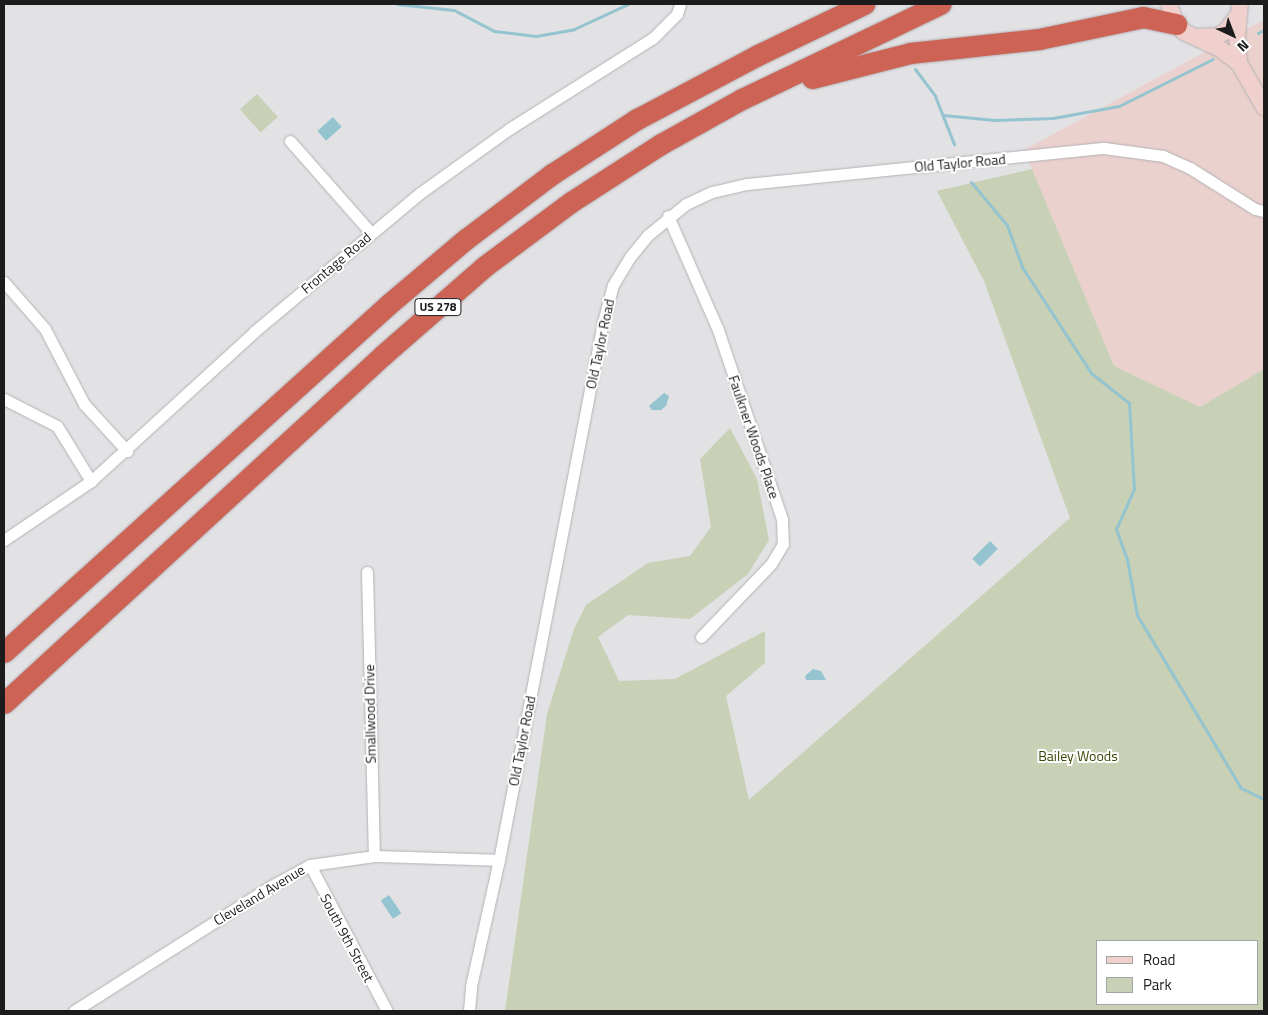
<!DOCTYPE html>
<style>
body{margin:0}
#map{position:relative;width:1268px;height:1015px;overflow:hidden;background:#e2e1e4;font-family:"Titillium Web",sans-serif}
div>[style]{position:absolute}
.education>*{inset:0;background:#ebd1cd}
.green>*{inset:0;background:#c8d0b5;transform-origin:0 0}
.water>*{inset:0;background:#93c4cf;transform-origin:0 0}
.stream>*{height:3px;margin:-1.5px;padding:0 1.5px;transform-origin:1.5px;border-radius:1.5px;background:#93c4cf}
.roads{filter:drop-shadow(0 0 1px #b3b2b5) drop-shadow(0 0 1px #b3b2b5)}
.street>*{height:11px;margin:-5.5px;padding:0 5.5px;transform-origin:5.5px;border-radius:5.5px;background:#fff}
.secondary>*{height:16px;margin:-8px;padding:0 8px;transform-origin:8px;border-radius:8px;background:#f0d0cc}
.highway>*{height:21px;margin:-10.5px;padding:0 10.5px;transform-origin:10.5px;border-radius:10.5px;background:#cc6354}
span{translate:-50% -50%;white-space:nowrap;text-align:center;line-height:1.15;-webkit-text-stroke:4px #fff;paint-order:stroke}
.shield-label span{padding:1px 4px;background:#fff;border:1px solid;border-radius:4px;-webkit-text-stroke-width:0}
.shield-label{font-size:12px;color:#1d1c1d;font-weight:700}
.street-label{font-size:14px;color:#1d1c1d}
.park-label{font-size:14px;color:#3a4505}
.frame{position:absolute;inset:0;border:5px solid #1d1c1d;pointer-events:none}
.legend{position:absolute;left:1096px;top:940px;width:162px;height:65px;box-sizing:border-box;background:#fff;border:1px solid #a5a4a5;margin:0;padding:6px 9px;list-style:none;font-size:15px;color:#1d1c1d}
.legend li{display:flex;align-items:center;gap:10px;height:25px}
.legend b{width:25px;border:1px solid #a5a4a5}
.north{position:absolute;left:1208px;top:10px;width:50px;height:50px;-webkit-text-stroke:4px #fff;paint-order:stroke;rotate:137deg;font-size:14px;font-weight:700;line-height:20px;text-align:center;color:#1d1c1d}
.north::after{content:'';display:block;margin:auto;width:18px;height:22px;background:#1d1c1d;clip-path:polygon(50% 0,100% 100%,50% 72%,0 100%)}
</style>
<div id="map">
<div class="education">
<div style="clip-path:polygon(1264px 20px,1264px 369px,1200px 407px,1114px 366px,1024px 150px)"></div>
</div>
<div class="green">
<div style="left:257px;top:94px;width:31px;height:23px;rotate:48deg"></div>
<div style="clip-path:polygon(evenodd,1032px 169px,1114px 366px,1200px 407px,1264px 369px,1264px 1011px,505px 1011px,547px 714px,574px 629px,586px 605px,648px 563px,690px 556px,711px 527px,700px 459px,730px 428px,757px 479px,769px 540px,748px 574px,690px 619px,628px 615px,598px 637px,619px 681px,675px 679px,765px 631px,765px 663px,726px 696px,749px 800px,1070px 518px,984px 281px,937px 191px,1032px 169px,1097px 941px,1257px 941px,1257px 1004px,1097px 1004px,1097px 941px)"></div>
</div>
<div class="water">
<div style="left:333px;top:117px;width:13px;height:21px;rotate:48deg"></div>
<div style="clip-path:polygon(664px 393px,669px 396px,666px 406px,661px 410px,652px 410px,649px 406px)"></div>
<div style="left:990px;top:541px;width:11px;height:25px;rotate:45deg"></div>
<div style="clip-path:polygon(813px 669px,821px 671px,826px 680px,806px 680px,805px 676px)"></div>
<div style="left:389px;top:895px;width:22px;height:10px;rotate:56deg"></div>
</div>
<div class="stream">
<div style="left:397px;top:4px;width:57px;rotate:6deg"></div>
<div style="left:454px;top:10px;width:45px;rotate:27.7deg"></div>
<div style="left:494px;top:31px;width:42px;rotate:6.8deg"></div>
<div style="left:536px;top:36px;width:39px;rotate:-10deg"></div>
<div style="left:574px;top:29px;width:60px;rotate:-24.8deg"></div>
<div style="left:1258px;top:33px;width:7px;rotate:-27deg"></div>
<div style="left:915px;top:69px;width:34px;rotate:53deg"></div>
<div style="left:935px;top:96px;width:52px;rotate:68.4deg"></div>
<div style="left:943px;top:115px;width:52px;rotate:5.5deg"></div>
<div style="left:995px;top:120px;width:58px;rotate:-2deg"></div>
<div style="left:1053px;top:118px;width:67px;rotate:-10.3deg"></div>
<div style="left:1119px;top:106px;width:105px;rotate:-26.6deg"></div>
<div style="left:971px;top:182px;width:56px;rotate:50.1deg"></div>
<div style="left:1007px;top:225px;width:45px;rotate:70.3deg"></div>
<div style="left:1022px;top:267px;width:126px;rotate:56.9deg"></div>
<div style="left:1091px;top:373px;width:48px;rotate:38.3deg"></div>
<div style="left:1129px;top:403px;width:86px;rotate:86.7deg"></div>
<div style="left:1134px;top:489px;width:44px;rotate:114.2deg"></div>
<div style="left:1116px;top:529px;width:32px;rotate:70deg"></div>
<div style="left:1127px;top:559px;width:57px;rotate:79.9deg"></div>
<div style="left:1137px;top:615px;width:202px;rotate:59deg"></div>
<div style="left:1241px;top:788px;width:25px;rotate:26deg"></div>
</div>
<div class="roads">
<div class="street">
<div style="left:290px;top:141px;width:123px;rotate:48.6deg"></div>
<div style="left:668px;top:216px;width:124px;rotate:66.3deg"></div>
<div style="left:718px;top:330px;width:200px;rotate:71.3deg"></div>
<div style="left:782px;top:519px;width:25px;rotate:88deg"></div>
<div style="left:783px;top:544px;width:23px;rotate:121deg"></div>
<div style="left:771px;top:564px;width:101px;rotate:133.8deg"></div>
<div style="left:4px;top:282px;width:62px;rotate:48.9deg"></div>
<div style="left:45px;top:329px;width:85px;rotate:62.5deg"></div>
<div style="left:84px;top:404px;width:64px;rotate:47.5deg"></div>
<div style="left:4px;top:399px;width:59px;rotate:27deg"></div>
<div style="left:57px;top:426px;width:65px;rotate:58.3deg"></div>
<div style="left:4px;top:540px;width:105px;rotate:-34.1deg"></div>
<div style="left:91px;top:481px;width:222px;rotate:-42.4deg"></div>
<div style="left:255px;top:331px;width:215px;rotate:-39.9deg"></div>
<div style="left:420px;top:193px;width:110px;rotate:-35.7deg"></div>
<div style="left:509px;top:129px;width:170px;rotate:-32.3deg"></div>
<div style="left:653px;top:38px;width:34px;rotate:-45deg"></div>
<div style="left:677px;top:14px;width:10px;rotate:-73deg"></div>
<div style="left:367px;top:572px;width:284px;rotate:88.6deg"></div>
<div style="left:310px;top:865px;width:165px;rotate:62.2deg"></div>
<div style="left:74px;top:1011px;width:233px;rotate:-32.4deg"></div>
<div style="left:271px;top:886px;width:44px;rotate:-28.3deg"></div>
<div style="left:310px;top:865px;width:65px;rotate:-8deg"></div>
<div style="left:374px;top:856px;width:125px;rotate:1.8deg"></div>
<div style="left:469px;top:1011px;width:25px;rotate:-85deg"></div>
<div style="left:471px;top:986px;width:129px;rotate:-77.5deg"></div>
<div style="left:499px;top:860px;width:548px;rotate:-79.06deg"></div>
<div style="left:603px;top:322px;width:38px;rotate:-75deg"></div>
<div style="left:613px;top:285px;width:33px;rotate:-59deg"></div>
<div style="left:630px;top:257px;width:28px;rotate:-51deg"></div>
<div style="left:648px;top:235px;width:49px;rotate:-39.2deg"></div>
<div style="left:686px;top:204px;width:29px;rotate:-25deg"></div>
<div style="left:712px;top:192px;width:36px;rotate:-13deg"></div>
<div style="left:747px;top:184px;width:359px;rotate:-5.8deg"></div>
<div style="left:1104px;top:148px;width:60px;rotate:7.7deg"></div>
<div style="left:1163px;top:156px;width:30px;rotate:24deg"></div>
<div style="left:1190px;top:168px;width:77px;rotate:32.2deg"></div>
<div style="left:1255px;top:209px;width:9px;rotate:13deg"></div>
</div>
<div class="secondary">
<div style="left:1169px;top:4px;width:21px;rotate:71deg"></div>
<div style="left:1176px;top:24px;width:11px;rotate:45deg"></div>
<div style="left:1184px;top:32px;width:38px;rotate:25deg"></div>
<div style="left:1219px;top:48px;width:25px;rotate:37deg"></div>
<div style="left:1239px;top:63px;width:51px;rotate:60.4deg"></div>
<div style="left:1198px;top:37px;width:19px;rotate:-3deg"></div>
<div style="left:1217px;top:36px;width:10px;rotate:-29deg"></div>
<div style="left:1226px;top:31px;width:20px;rotate:-53deg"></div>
<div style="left:1239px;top:63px;width:26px;rotate:-94deg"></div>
<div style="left:1237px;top:37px;width:33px;rotate:-85deg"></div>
</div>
<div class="highway">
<div style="left:812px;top:78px;width:101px;rotate:-14.3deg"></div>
<div style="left:910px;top:53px;width:130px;rotate:-6.2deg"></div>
<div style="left:1039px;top:39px;width:106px;rotate:-11.9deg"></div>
<div style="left:1143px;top:17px;width:34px;rotate:12deg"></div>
<div style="left:4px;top:652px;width:519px;rotate:-42.11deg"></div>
<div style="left:389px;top:304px;width:101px;rotate:-40.2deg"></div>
<div style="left:466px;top:239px;width:108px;rotate:-37.1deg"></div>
<div style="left:552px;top:174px;width:101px;rotate:-32.9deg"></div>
<div style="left:637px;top:119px;width:137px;rotate:-27.9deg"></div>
<div style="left:758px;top:55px;width:118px;rotate:-25.7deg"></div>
<div style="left:4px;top:703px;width:515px;rotate:-42.56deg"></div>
<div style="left:383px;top:355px;width:135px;rotate:-41.1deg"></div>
<div style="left:485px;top:266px;width:107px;rotate:-36.7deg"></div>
<div style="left:571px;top:202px;width:107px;rotate:-32.8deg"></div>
<div style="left:661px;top:144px;width:93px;rotate:-29.1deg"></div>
<div style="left:742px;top:99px;width:220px;rotate:-25.6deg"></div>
</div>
</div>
<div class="shield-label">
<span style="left:438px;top:307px">US 278</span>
</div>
<div class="street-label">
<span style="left:960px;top:163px;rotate:-5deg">Old Taylor Road</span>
<span style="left:336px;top:263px;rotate:-40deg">Frontage Road</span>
<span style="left:600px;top:344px;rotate:-78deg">Old Taylor Road</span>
<span style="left:754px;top:437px;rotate:71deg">Faulkner Woods Place</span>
<span style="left:370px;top:714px;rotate:-91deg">Smallwood Drive</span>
<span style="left:522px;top:741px;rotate:-79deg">Old Taylor Road</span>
<span style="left:259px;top:895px;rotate:-31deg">Cleveland Avenue</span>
<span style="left:347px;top:938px;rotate:62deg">South 9th Street</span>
</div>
<div class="park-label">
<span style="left:1078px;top:756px">Bailey Woods</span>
</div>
<div class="frame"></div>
<ul class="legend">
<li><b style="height:6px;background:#f0d0cc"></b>Road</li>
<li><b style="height:14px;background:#c8d0b5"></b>Park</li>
</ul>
<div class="north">N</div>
</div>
